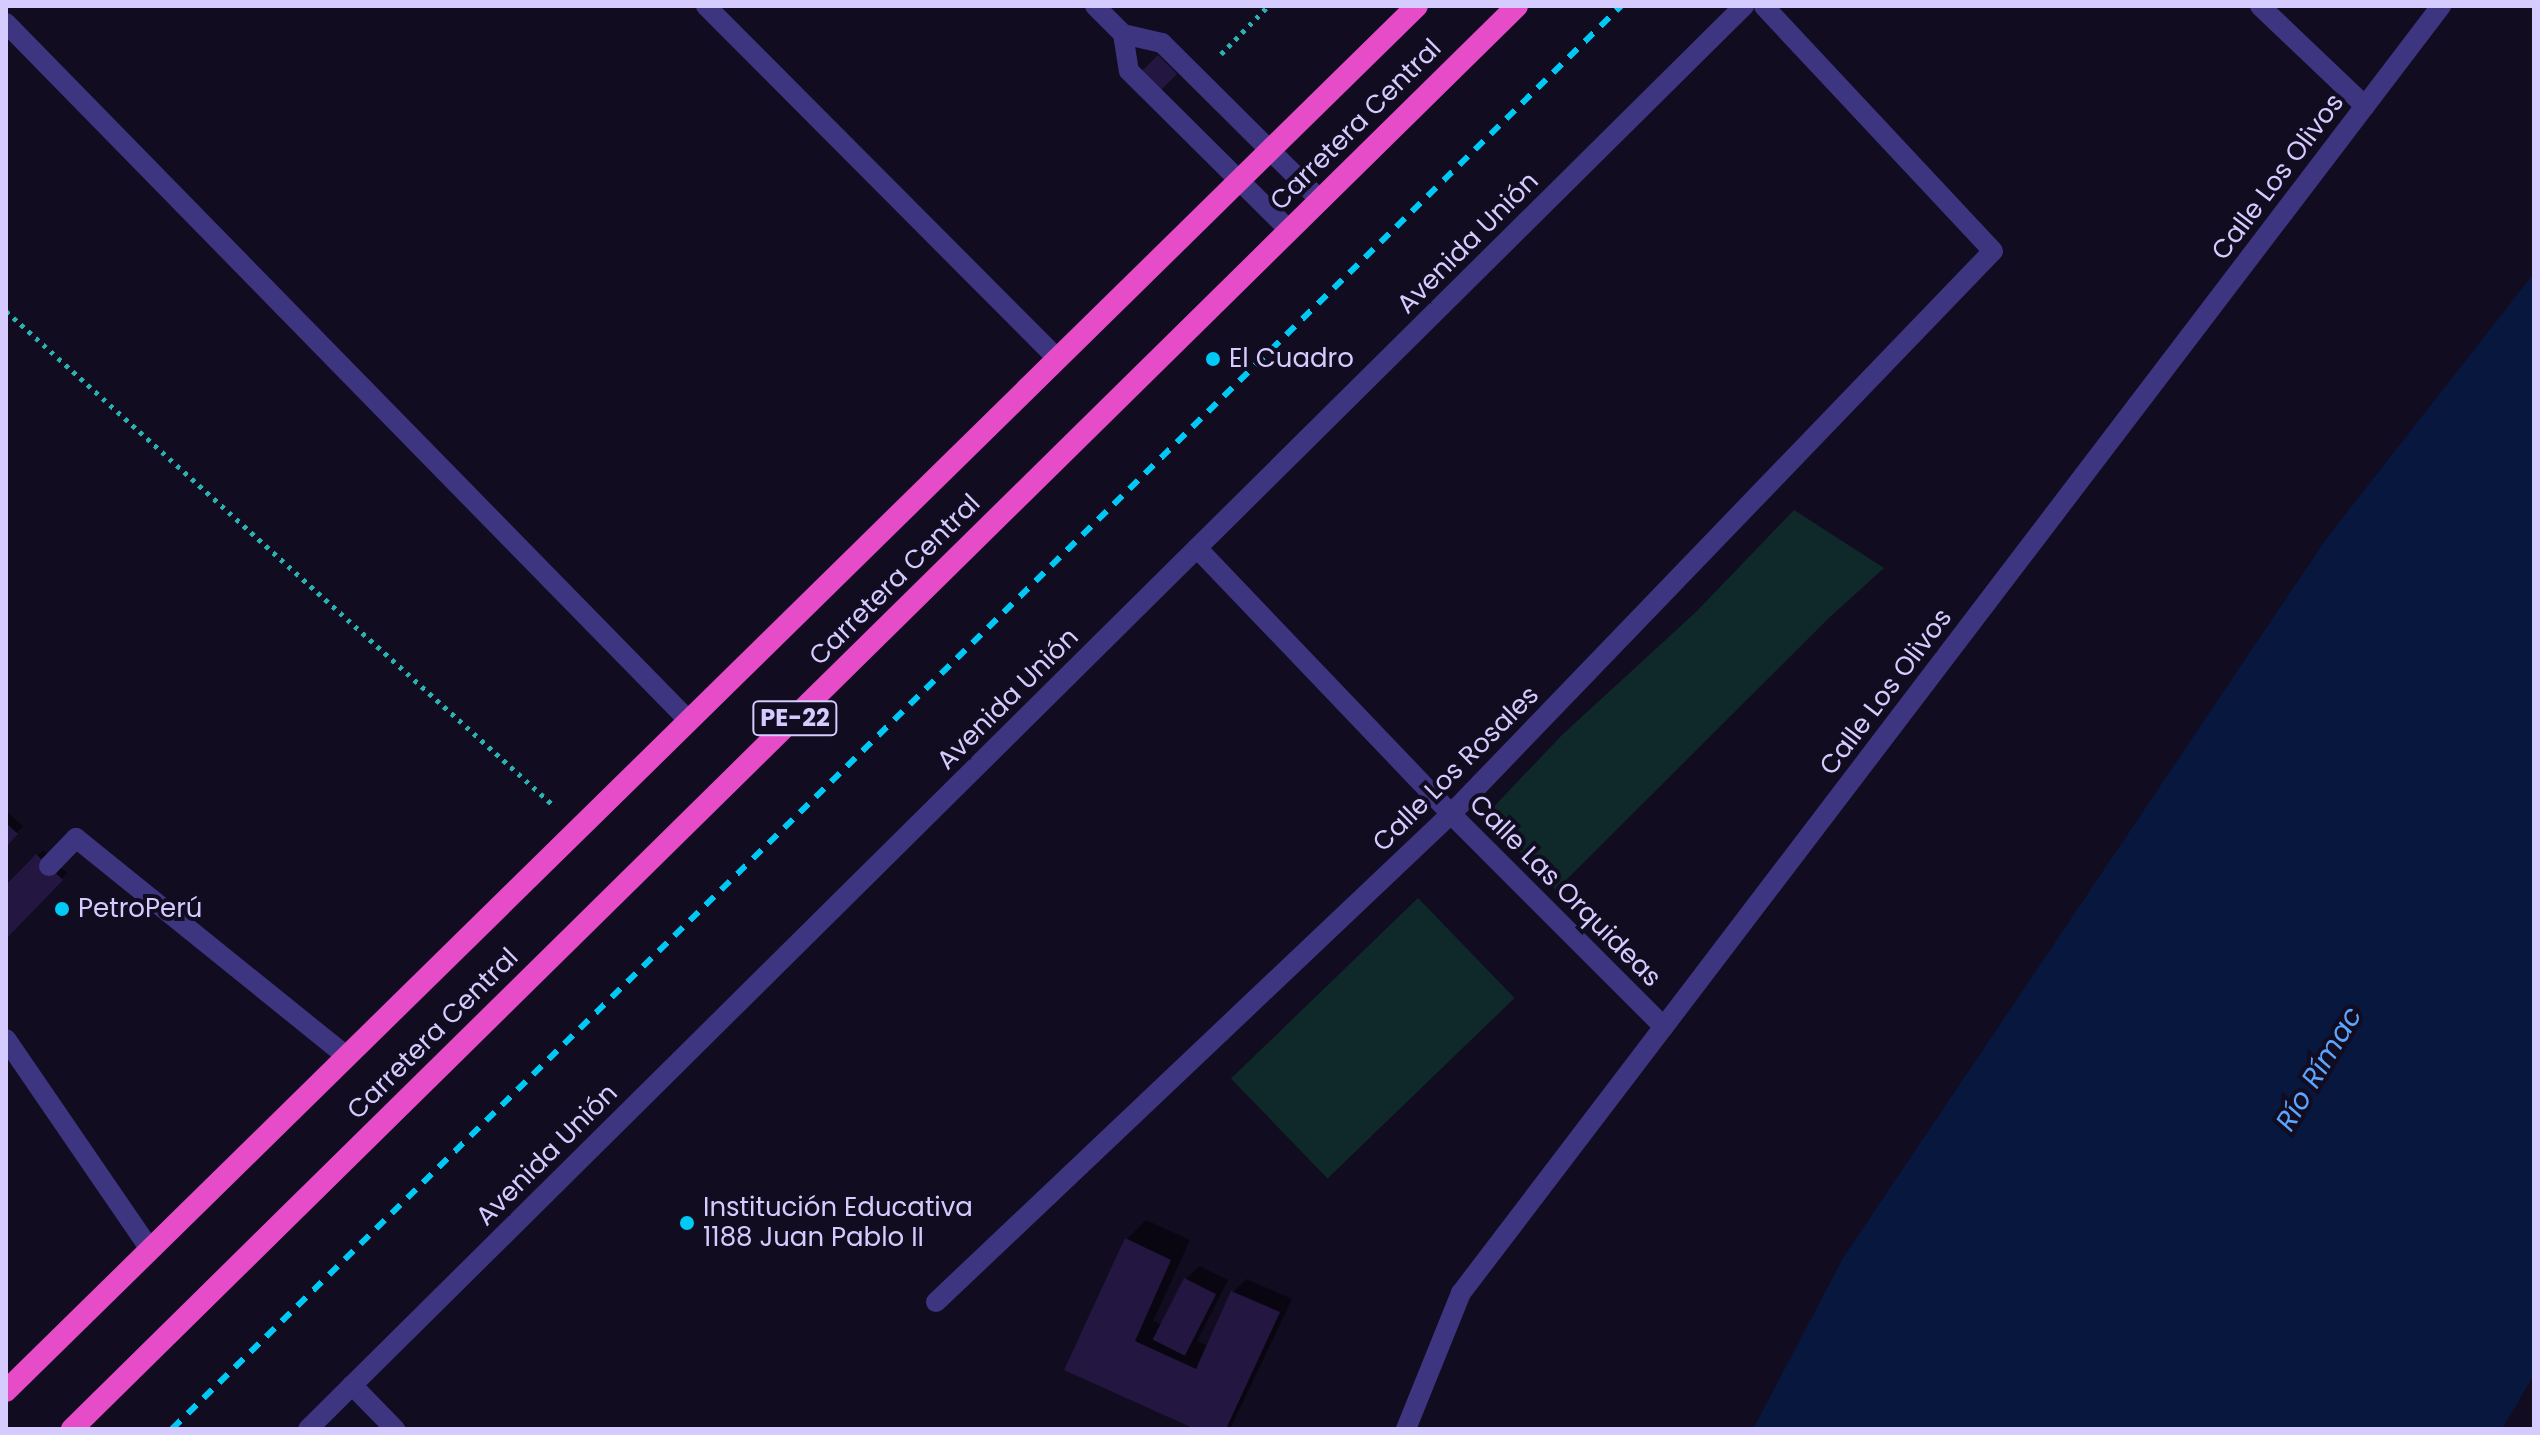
<!DOCTYPE html>
<meta charset="utf-8">
<style>
body{margin:0}
#map{position:relative;width:2540px;height:1435px;overflow:hidden;background:#110c20;font-family:Poppins,sans-serif}
div>[style]{position:absolute}
.green>*{inset:0;background:#0f292a;transform-origin:0 0}
.water>*{inset:0;background:#07173d}
.shadow>*{inset:0;background:#0007}
.building>*{inset:0;background:#231741;transform-origin:0 0}
.path>*{height:5px;margin-top:-2.5px;transform-origin:0;background:repeating-linear-gradient(90deg,#29b2b4 0 4px,transparent 0 10px)}
.service>*{height:20px;margin:-10px;padding:0 10px;transform-origin:10px;border-radius:10px;background:#3e3581}
.minor>*{height:20px;margin:-10px;padding:0 10px;transform-origin:10px;border-radius:10px;background:#3e3581}
.tertiary>*{height:20px;margin:-10px;padding:0 10px;transform-origin:10px;border-radius:10px;background:#3e3581}
.trunk>*{height:22px;margin:-11px;padding:0 11px;transform-origin:11px;border-radius:11px;background:#e64cc8}
.rail>*{height:6px;margin-top:-3px;transform-origin:0;background:repeating-linear-gradient(90deg,#00c9f6 0 12px,transparent 0 22px)}
.dots>*{width:22px;height:22px;translate:-50% -50%;box-sizing:border-box;border:4px solid #110c20;border-radius:50%}
span{translate:-50% -50%;white-space:nowrap;text-align:center;line-height:1.15;-webkit-text-stroke:8px #110c20;paint-order:stroke}
.shield-label span{padding:2px 6px;background:#110c20;border:2px solid;border-radius:6px;-webkit-text-stroke-width:0}
.shield-label{font-size:24px;color:#d5cbff;font-weight:700}
.street-label{font-size:26px;color:#d5cbff}
.poi-label{font-size:26px;color:#d5cbff}
.left{translate:0 -50%;text-align:left}
.water-label{font-size:28px;color:#59a5ff;font-style:italic}
.frame{position:absolute;inset:0;border:8px solid #d5cbff;pointer-events:none}
</style>
<div id="map">
<div class="green">
<div style="clip-path:polygon(1794px 510px,1884px 568px,1831px 616px,1556px 890px,1485px 816px,1562px 735px,1697px 611px)"></div>
<div style="left:1418px;top:898px;width:139px;height:260px;rotate:46deg"></div>
</div>
<div class="water">
<div style="clip-path:polygon(2534px 273px,2534px 1375px,2502px 1429px,1753px 1429px,1843px 1258px,2326px 539px)"></div>
</div>
<div class="shadow">
<div style="clip-path:polygon(6px 811px,23px 826px,6px 845px)"></div>
<div style="clip-path:polygon(43px 850px,67px 873px,6px 936px,6px 888px)"></div>
<div style="clip-path:polygon(1146px 1220px,1190px 1240px,1153px 1321px,1163px 1325px,1186px 1279px,1199px 1266px,1228px 1280px,1197px 1341px,1208px 1346px,1233px 1292px,1246px 1279px,1292px 1299px,1230px 1429px,1200px 1429px,1067px 1369px,1126px 1240px)"></div>
</div>
<div class="building">
<div style="left:1158px;top:55px;width:27px;height:23px;rotate:45deg"></div>
<div style="clip-path:polygon(6px 823px,18px 834px,6px 847px)"></div>
<div style="clip-path:polygon(36px 854px,63px 880px,6px 939px,6px 885px)"></div>
<div style="clip-path:polygon(1125px 1238px,1171px 1260px,1135px 1341px,1196px 1369px,1231px 1291px,1280px 1312px,1226px 1429px,1195px 1429px,1064px 1370px)"></div>
<div style="left:1184px;top:1278px;width:36px;height:69px;rotate:27deg"></div>
</div>
<div class="path">
<div style="left:1221px;top:54px;width:67px;rotate:-45.6deg"></div>
<div style="left:6px;top:311px;width:738px;rotate:42.09deg"></div>
</div>
<div class="service">
<div style="left:706px;top:6px;width:496px;rotate:45.1deg"></div>
<div style="left:6px;top:23px;width:975px;rotate:45.62deg"></div>
<div style="left:49px;top:866px;width:39px;rotate:-46deg"></div>
<div style="left:76px;top:838px;width:347px;rotate:38.9deg"></div>
<div style="left:6px;top:1039px;width:255px;rotate:55.6deg"></div>
</div>
<div class="minor">
<div style="left:2260px;top:6px;width:145px;rotate:43.6deg"></div>
<div style="left:1197px;top:548px;width:368px;rotate:46.3deg"></div>
<div style="left:1451px;top:814px;width:301px;rotate:45deg"></div>
<div style="left:936px;top:1302px;width:709px;rotate:-43.46deg"></div>
<div style="left:1451px;top:814px;width:781px;rotate:-46.09deg"></div>
<div style="left:1993px;top:251px;width:335px;rotate:-133.1deg"></div>
<div style="left:352px;top:1385px;width:62px;rotate:45.7deg"></div>
<div style="left:308px;top:1429px;width:2022px;rotate:-44.74deg"></div>
<div style="left:1406px;top:1429px;width:147px;rotate:-68deg"></div>
<div style="left:1461px;top:1293px;width:1618px;rotate:-52.71deg"></div>
</div>
<div class="tertiary">
<div style="left:1095px;top:6px;width:40px;rotate:45deg"></div>
<div style="left:1123px;top:34px;width:40px;rotate:13deg"></div>
<div style="left:1162px;top:43px;width:223px;rotate:44.8deg"></div>
<div style="left:1123px;top:34px;width:37px;rotate:81deg"></div>
<div style="left:1129px;top:71px;width:226px;rotate:44.8deg"></div>
</div>
<div class="trunk">
<div style="left:6px;top:1391px;width:1977px;rotate:-44.47deg"></div>
<div style="left:72px;top:1429px;width:2028px;rotate:-44.56deg"></div>
</div>
<div class="rail">
<div style="left:172px;top:1429px;width:2031px;rotate:-44.48deg"></div>
</div>
<div class="dots">
<div style="left:1213px;top:359px;background:#00c9f6"></div>
<div style="left:62px;top:909px;background:#00c9f6"></div>
<div style="left:687px;top:1223px;background:#00c9f6"></div>
</div>
<div class="shield-label">
<span style="left:795px;top:718px">PE-22</span>
</div>
<div class="street-label">
<span style="left:1356px;top:125px;rotate:-45deg">Carretera Central</span>
<span style="left:2278px;top:177px;rotate:-53deg">Calle Los Olivos</span>
<span style="left:1468px;top:243px;rotate:-45deg">Avenida Unión</span>
<span style="left:895px;top:580px;rotate:-45deg">Carretera Central</span>
<span style="left:1886px;top:692px;rotate:-53deg">Calle Los Olivos</span>
<span style="left:1008px;top:699px;rotate:-45deg">Avenida Unión</span>
<span style="left:1456px;top:769px;rotate:-45deg">Calle Los Rosales</span>
<span style="left:1565px;top:891px;rotate:45deg">Calle Las Orquideas</span>
<span style="left:433px;top:1034px;rotate:-45deg">Carretera Central</span>
<span style="left:547px;top:1155px;rotate:-45deg">Avenida Unión</span>
</div>
<div class="poi-label">
<span class="left" style="left:1229px;top:359px">El Cuadro</span>
<span class="left" style="left:78px;top:909px">PetroPerú</span>
<span class="left" style="left:703px;top:1223px">Institución Educativa<br>1188 Juan Pablo II</span>
</div>
<div class="water-label">
<span style="left:2319px;top:1069px;rotate:-59deg">Río Rímac</span>
</div>
<div class="frame"></div>
</div>
